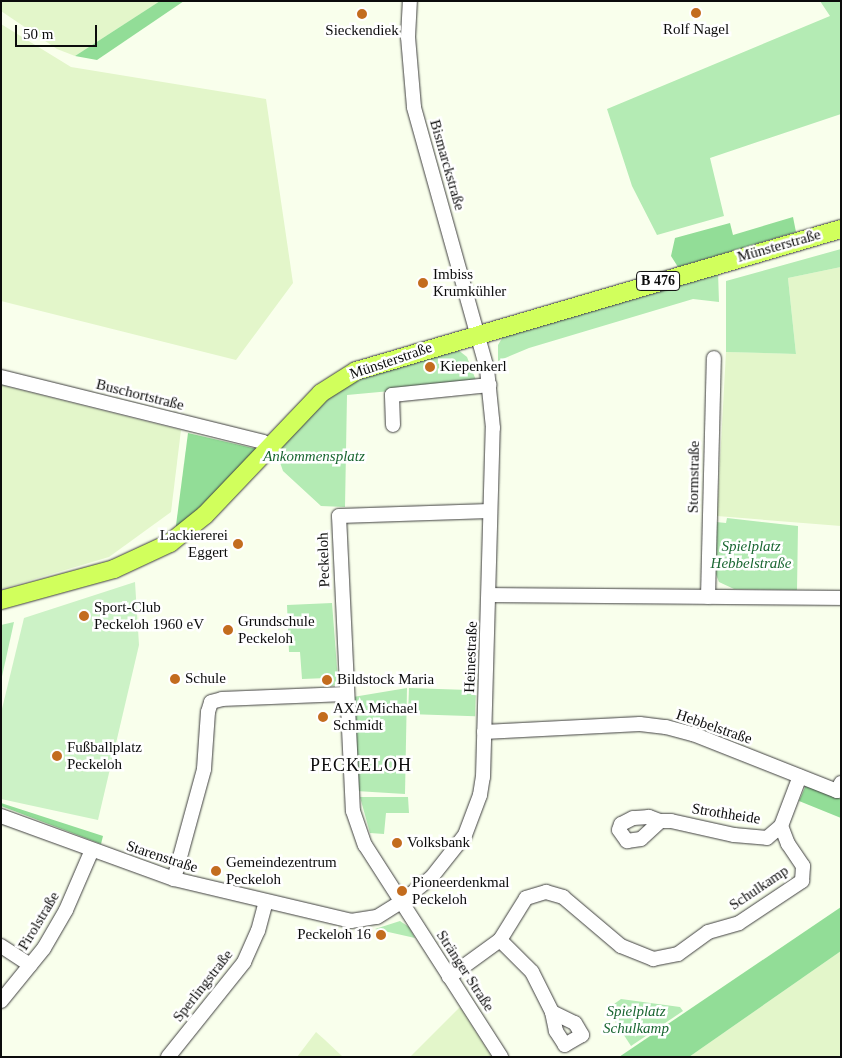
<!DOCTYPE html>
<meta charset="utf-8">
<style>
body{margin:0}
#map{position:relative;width:842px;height:1058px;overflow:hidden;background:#f9ffec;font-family:Georgia,serif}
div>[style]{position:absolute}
.farmland>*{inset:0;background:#e3f6ca}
.green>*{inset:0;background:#b4ebb4;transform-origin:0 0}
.forest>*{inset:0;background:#92dd97}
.pitch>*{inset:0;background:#ccf2c6}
.roads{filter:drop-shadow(0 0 1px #3f3f3f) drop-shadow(0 0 1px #3f3f3f)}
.minor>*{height:14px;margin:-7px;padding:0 7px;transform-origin:7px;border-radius:7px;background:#fff}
.major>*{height:18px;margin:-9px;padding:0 9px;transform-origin:9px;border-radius:9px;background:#d1ff5c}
.dots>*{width:14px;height:14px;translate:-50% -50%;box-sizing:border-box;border:2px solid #fff;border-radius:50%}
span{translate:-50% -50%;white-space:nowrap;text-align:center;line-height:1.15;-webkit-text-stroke:5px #fff;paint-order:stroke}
.shield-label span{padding:1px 4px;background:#fff;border:1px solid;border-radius:4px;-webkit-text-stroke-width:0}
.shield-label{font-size:14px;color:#0c0c0c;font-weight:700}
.poi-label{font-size:15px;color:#0c0c0c}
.left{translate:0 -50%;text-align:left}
.right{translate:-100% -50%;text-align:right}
.street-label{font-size:15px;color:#0c0c0c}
.park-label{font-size:15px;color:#1a6732;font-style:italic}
.quarter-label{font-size:18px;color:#0c0c0c;letter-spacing:1px}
.frame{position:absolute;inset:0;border:2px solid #0c0c0c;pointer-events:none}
.scale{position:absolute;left:15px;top:25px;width:82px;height:22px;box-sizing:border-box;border:2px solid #0c0c0c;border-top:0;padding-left:6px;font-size:15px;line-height:18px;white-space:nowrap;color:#0c0c0c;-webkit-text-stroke:4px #fff;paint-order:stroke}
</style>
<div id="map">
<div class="farmland">
<div style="clip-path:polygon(1px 1px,160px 1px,75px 56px,57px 49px,1px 11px)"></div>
<div style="clip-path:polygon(1px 24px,71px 67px,266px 99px,293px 283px,236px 360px,1px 301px)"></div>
<div style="clip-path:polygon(841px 267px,841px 526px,717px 516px,726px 352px,796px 354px,788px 278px)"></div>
<div style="clip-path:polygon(1px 385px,181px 430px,171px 512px,109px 557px,1px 589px)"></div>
<div style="clip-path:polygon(841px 951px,841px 1057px,689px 1057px)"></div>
<div style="clip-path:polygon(460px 1007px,492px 1057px,410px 1057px)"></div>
<div style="clip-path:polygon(316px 1032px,325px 1040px,343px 1057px,297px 1057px)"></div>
</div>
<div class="green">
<div style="clip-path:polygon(820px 1px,841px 1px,841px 114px,710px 158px,724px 216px,657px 235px,632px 186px,607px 109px,830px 16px)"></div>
<div style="clip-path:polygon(841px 249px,841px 267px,788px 278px,796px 354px,726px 352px,726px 281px)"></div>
<div style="clip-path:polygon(718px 272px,719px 302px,693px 299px,529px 348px,498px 361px,498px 345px,505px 333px,595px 306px,635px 299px)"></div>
<div style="clip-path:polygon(457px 349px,467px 357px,477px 383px,347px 395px,345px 507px,321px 506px,283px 471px,276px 451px,333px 391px,352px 379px)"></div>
<div style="clip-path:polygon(727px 518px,798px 526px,797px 590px,734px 589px,719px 582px,715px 572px,716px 522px,726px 523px)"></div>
<div style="clip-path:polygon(332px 603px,338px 680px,336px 685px,328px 687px,327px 678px,302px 679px,300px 652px,289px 652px,287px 605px)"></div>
<div style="clip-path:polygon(14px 622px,1px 681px,1px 625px)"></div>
<div style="clip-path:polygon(407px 688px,405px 794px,356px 791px,353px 697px)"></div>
<div style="left:409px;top:688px;width:67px;height:26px;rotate:2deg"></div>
<div style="clip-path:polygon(360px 797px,408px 797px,409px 813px,386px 813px,384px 834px,370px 833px)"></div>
<div style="clip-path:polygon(400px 921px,409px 927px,415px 938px,375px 929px)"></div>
<div style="clip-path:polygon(621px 999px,680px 1007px,683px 1011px,631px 1046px,607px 1009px)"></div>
</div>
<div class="forest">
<div style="clip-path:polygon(160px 1px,184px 1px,97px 60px,75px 56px)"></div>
<div style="clip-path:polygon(793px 217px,796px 232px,678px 267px,671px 256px,675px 238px,730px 223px,733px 235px)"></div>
<div style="clip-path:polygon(188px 433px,257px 449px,175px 533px)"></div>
<div style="clip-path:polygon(806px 785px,841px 799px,841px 818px,799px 801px)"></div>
<div style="clip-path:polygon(1px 803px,103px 836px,101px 844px,1px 806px)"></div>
<div style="clip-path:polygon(841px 907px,841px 951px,689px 1057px,619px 1057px)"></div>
</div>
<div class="pitch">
<div style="clip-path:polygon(135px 582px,139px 645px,98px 820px,1px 799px,1px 713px,24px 618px)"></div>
</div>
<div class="roads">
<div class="minor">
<div style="left:1px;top:377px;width:270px;rotate:13.9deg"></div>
<div style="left:263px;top:442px;width:8px;rotate:45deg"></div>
<div style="left:393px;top:425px;width:30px;rotate:-92deg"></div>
<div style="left:392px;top:395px;width:98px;rotate:-5.9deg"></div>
<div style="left:490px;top:511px;width:151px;rotate:178.1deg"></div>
<div style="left:339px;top:516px;width:295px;rotate:87.3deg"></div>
<div style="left:353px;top:811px;width:36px;rotate:71deg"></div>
<div style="left:365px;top:845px;width:252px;rotate:57.3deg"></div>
<div style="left:490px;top:595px;width:351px;rotate:0.5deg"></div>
<div style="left:708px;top:597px;width:239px;rotate:-88.6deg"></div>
<div style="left:484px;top:732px;width:156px;rotate:-2.9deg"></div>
<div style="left:640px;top:724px;width:26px;rotate:7deg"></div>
<div style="left:666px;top:727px;width:28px;rotate:15deg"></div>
<div style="left:693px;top:734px;width:155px;rotate:21.6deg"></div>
<div style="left:837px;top:791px;width:9px;rotate:-63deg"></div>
<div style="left:1px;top:816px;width:184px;rotate:20deg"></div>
<div style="left:174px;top:879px;width:182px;rotate:13.3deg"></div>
<div style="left:351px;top:921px;width:26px;rotate:-9deg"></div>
<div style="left:377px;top:917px;width:28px;rotate:-32deg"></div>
<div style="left:401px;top:902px;width:38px;rotate:-39deg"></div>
<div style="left:431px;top:878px;width:55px;rotate:-51.7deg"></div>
<div style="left:465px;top:835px;width:43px;rotate:-69.4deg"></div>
<div style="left:480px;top:795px;width:18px;rotate:-81deg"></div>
<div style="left:483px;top:777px;width:349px;rotate:-88.4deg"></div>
<div style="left:493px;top:428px;width:59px;rotate:-95.8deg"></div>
<div style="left:487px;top:369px;width:272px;rotate:-105.6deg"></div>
<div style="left:414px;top:107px;width:70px;rotate:-94.9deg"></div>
<div style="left:408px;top:37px;width:36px;rotate:-87deg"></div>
<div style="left:660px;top:821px;width:12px;rotate:-160deg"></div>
<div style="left:649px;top:817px;width:16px;rotate:176deg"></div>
<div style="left:633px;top:818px;width:13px;rotate:153deg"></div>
<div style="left:621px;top:824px;width:6px;rotate:108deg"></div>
<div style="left:619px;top:830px;width:14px;rotate:54deg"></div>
<div style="left:627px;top:841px;width:14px;rotate:-8deg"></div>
<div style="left:641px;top:839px;width:26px;rotate:-43deg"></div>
<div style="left:660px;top:821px;width:11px"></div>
<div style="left:671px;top:821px;width:65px;rotate:12.5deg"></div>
<div style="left:734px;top:835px;width:33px;rotate:5deg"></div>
<div style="left:767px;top:838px;width:18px;rotate:-41deg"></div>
<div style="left:174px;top:879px;width:114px;rotate:-74.7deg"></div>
<div style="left:204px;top:769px;width:57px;rotate:-86deg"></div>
<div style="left:208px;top:712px;width:10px;rotate:-73deg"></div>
<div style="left:211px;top:702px;width:11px;rotate:-15deg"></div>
<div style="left:222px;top:699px;width:123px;rotate:-2.3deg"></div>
<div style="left:500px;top:940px;width:45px;rotate:45deg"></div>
<div style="left:532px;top:972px;width:45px;rotate:63.4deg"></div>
<div style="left:552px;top:1012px;width:25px;rotate:26deg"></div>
<div style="left:575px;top:1023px;width:14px;rotate:60deg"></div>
<div style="left:582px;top:1035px;width:20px;rotate:150deg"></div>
<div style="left:565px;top:1045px;width:17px;rotate:-123deg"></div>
<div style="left:556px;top:1031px;width:19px;rotate:-102deg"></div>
<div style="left:1px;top:946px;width:35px;rotate:33deg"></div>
<div style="left:449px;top:977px;width:63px;rotate:-36deg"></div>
<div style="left:500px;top:940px;width:49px;rotate:-58.2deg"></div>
<div style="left:526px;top:898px;width:21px;rotate:-17deg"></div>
<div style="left:546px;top:892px;width:18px;rotate:16deg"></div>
<div style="left:563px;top:897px;width:76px;rotate:40.2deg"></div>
<div style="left:621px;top:946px;width:35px;rotate:22deg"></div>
<div style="left:653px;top:959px;width:25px;rotate:-11deg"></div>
<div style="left:678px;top:954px;width:37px;rotate:-36deg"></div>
<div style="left:708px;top:932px;width:32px;rotate:-16deg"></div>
<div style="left:739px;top:923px;width:76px;rotate:-33.7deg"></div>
<div style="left:802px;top:881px;width:15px;rotate:-86deg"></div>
<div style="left:803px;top:866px;width:27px;rotate:-124deg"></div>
<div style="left:788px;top:844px;width:19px;rotate:-111deg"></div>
<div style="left:781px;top:826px;width:53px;rotate:-69.2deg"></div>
<div style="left:1px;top:1001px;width:68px;rotate:-50.9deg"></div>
<div style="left:44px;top:948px;width:44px;rotate:-59.9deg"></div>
<div style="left:66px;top:910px;width:65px;rotate:-66.6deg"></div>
<div style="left:168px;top:1057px;width:122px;rotate:-51.3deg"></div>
<div style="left:244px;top:962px;width:34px;rotate:-66deg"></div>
<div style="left:258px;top:931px;width:30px;rotate:-75deg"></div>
</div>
<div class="major">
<div style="left:1px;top:600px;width:117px;rotate:-15.3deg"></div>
<div style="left:114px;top:569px;width:62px;rotate:-24.9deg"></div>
<div style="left:170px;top:543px;width:45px;rotate:-38.7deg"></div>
<div style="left:205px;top:515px;width:168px;rotate:-46.4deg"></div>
<div style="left:321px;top:393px;width:41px;rotate:-32.2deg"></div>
<div style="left:356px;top:371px;width:505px;rotate:-16.32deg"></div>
</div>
</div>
<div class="dots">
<div style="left:696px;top:13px;background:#c36c1e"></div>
<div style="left:362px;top:14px;background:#c36c1e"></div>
<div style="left:423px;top:283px;background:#c36c1e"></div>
<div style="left:430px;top:367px;background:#c36c1e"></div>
<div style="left:238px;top:544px;background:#c36c1e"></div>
<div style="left:84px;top:616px;background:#c36c1e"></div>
<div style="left:228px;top:630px;background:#c36c1e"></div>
<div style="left:175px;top:679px;background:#c36c1e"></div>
<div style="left:327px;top:680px;background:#c36c1e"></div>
<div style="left:323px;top:717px;background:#c36c1e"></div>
<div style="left:57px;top:756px;background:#c36c1e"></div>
<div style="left:397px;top:843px;background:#c36c1e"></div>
<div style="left:216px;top:871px;background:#c36c1e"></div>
<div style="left:402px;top:891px;background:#c36c1e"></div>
<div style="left:381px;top:935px;background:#c36c1e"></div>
</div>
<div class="shield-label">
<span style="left:658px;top:281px">B 476</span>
</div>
<div class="poi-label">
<span style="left:696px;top:30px">Rolf Nagel</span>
<span style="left:362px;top:31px">Sieckendiek</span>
<span class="left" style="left:433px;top:283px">Imbiss<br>Krumkühler</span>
<span class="left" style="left:440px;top:367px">Kiepenkerl</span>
<span class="right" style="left:228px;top:544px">Lackiererei<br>Eggert</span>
<span class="left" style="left:94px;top:616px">Sport-Club<br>Peckeloh 1960 eV</span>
<span class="left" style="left:238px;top:630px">Grundschule<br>Peckeloh</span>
<span class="left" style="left:185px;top:679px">Schule</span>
<span class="left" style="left:337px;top:680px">Bildstock Maria</span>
<span class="left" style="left:333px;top:717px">AXA Michael<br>Schmidt</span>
<span class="left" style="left:67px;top:756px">Fußballplatz<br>Peckeloh</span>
<span class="left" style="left:407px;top:843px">Volksbank</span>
<span class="left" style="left:226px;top:871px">Gemeindezentrum<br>Peckeloh</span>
<span class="left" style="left:412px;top:891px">Pioneerdenkmal<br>Peckeloh</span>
<span class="right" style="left:371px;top:935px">Peckeloh 16</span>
</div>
<div class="street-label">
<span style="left:447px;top:165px;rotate:74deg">Bismarckstraße</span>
<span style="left:779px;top:246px;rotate:-16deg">Münsterstraße</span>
<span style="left:391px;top:361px;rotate:-19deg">Münsterstraße</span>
<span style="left:140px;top:395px;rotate:14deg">Buschortstraße</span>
<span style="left:694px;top:477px;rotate:-89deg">Stormstraße</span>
<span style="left:324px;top:560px;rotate:-92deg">Peckeloh</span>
<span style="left:471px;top:657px;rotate:-88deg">Heinestraße</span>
<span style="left:714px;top:727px;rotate:19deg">Hebbelstraße</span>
<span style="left:726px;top:814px;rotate:9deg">Strothheide</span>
<span style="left:162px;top:857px;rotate:18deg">Starenstraße</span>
<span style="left:759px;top:888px;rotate:-34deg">Schulkamp</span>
<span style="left:39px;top:921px;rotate:-59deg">Pirolstraße</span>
<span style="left:465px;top:971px;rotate:57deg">Stränger Straße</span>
<span style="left:203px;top:986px;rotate:-52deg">Sperlingstraße</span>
</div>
<div class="park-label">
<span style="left:314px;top:457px">Ankommensplatz</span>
<span style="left:751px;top:555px">Spielplatz<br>Hebbelstraße</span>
<span style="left:636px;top:1020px">Spielplatz<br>Schulkamp</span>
</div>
<div class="quarter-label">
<span style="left:361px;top:765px">PECKELOH</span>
</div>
<div class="frame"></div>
<div class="scale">50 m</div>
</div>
